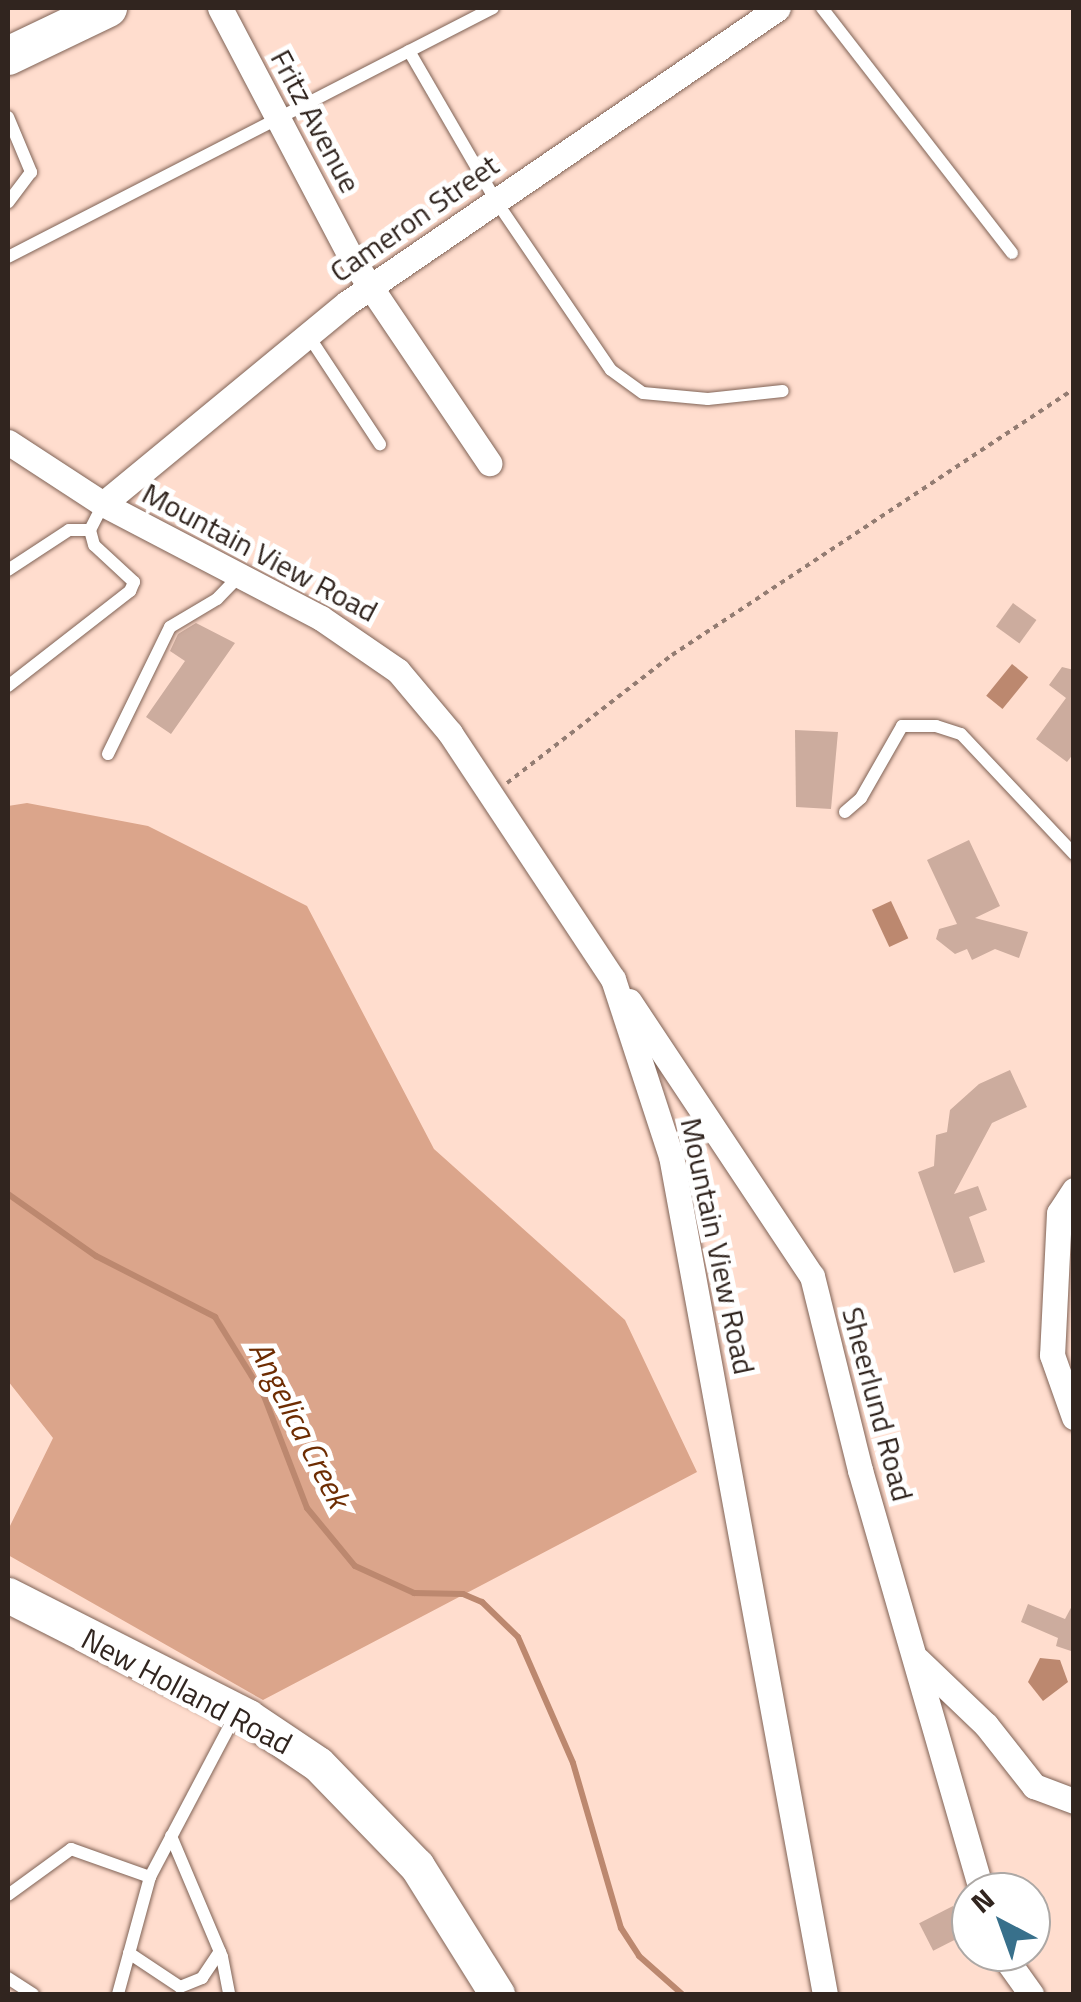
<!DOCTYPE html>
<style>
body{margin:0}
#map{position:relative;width:1081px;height:2002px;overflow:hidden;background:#ffddce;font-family:"Titillium Web",sans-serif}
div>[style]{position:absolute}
.forest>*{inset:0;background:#dba58b}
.water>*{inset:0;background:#bc886f;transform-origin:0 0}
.stream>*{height:6px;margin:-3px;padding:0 3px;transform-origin:3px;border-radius:3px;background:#bc886f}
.building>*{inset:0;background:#ccac9e;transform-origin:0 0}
.path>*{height:4px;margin-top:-2px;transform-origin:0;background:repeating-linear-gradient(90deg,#937c72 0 5px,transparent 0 10px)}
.roads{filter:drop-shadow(0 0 2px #806356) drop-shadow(0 0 2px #806356)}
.service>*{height:12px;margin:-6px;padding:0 6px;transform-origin:6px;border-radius:6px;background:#fff}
.minor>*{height:25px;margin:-12.5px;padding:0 12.5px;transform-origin:12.5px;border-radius:12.5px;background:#fff}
.secondary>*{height:35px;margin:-17.5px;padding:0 17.5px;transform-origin:17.5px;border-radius:17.5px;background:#fff}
.primary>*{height:38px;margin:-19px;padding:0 19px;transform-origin:19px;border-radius:19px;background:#fff}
span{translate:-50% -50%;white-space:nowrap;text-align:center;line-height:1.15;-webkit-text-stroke:10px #fff;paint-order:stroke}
.street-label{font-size:30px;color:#31251f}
.water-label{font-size:32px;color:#6d2c02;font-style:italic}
.frame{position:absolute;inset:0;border:10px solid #31251f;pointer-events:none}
.north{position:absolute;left:951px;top:1872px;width:100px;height:100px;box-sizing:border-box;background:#fff;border:2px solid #ada8a5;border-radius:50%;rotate:319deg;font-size:28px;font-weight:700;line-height:40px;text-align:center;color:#31251f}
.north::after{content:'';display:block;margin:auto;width:35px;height:45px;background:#38708b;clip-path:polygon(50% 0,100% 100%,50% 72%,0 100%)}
</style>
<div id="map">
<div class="forest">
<div style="clip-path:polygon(27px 803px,148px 826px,307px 906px,434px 1149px,625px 1320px,697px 1472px,263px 1700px,8px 1555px,8px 1530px,53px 1438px,8px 1381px,8px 806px)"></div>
</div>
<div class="water">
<div style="left:1012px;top:664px;width:21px;height:41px;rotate:39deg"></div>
<div style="left:891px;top:901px;width:41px;height:21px;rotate:65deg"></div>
<div style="clip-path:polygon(1040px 1658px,1060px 1660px,1068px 1682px,1043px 1701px,1028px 1682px)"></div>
</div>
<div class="stream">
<div style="left:8px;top:1194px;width:108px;rotate:35.2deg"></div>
<div style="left:96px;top:1256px;width:134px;rotate:27.1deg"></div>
<div style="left:215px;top:1317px;width:93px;rotate:58.2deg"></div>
<div style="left:264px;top:1396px;width:120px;rotate:69deg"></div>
<div style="left:307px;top:1508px;width:75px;rotate:50.4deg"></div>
<div style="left:355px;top:1566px;width:65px;rotate:24.6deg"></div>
<div style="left:414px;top:1593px;width:49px;rotate:1.2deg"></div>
<div style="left:463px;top:1594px;width:21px;rotate:23deg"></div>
<div style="left:482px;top:1602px;width:50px;rotate:44.2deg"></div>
<div style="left:518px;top:1637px;width:137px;rotate:66.4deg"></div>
<div style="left:573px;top:1763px;width:172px;rotate:73.8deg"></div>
<div style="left:621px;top:1928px;width:33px;rotate:57deg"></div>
<div style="left:639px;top:1956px;width:57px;rotate:41.5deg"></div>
</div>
<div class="building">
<div style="left:1013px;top:603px;width:29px;height:29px;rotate:36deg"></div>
<div style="clip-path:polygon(196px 623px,235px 643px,171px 734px,146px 717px,185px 661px,170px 651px,178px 634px)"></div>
<div style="clip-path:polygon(1062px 667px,1074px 670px,1074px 753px,1067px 762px,1036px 739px,1066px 698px,1049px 685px)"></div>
<div style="clip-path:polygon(795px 730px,838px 732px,831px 809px,796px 807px)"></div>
<div style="clip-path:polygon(969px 840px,1000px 906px,975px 918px,1028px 932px,1019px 958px,995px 949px,972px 960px,967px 949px,955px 954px,936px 939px,939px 929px,957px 924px,927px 860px)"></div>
<div style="clip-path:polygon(1010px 1070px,1027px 1107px,992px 1123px,954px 1194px,978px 1186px,987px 1210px,969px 1217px,985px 1262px,954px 1273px,918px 1172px,934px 1166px,936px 1135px,947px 1132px,950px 1110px,979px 1084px)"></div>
<div style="clip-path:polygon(1074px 1602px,1074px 1652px,1056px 1646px,1058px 1638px,1021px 1622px,1028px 1604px,1065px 1619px)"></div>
<div style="left:953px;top:1906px;width:31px;height:38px;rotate:63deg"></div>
</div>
<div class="path">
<div style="left:507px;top:783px;width:209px;rotate:-37.8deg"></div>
<div style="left:672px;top:655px;width:482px;rotate:-33.5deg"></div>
</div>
<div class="roads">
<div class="service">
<div style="left:822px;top:8px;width:310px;rotate:52.2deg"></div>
<div style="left:409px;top:51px;width:173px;rotate:59.9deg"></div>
<div style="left:496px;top:201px;width:204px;rotate:55.8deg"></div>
<div style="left:611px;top:370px;width:39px;rotate:36deg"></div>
<div style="left:643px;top:393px;width:65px;rotate:5.3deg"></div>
<div style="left:708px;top:399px;width:75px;rotate:-6.1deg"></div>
<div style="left:8px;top:117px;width:60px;rotate:67.3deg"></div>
<div style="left:31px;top:172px;width:38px;rotate:127deg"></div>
<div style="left:8px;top:257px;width:545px;rotate:-27.18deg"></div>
<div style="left:308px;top:335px;width:131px;rotate:56.6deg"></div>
<div style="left:8px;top:570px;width:73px;rotate:-33.3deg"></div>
<div style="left:69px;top:530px;width:21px"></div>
<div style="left:8px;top:686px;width:155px;rotate:-37.9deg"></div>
<div style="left:130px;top:591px;width:10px;rotate:-66deg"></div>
<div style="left:134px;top:582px;width:54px;rotate:-137.2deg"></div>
<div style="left:94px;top:545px;width:16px;rotate:-105deg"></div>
<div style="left:90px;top:530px;width:29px;rotate:-63deg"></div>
<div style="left:108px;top:754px;width:141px;rotate:-64deg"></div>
<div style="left:170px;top:627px;width:55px;rotate:-30.8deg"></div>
<div style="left:217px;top:599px;width:33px;rotate:-46deg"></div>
<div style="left:845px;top:812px;width:21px;rotate:-41deg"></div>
<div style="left:861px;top:798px;width:83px;rotate:-60.3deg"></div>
<div style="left:902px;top:726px;width:34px"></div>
<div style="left:936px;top:726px;width:26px;rotate:18deg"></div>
<div style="left:961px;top:734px;width:165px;rotate:46.7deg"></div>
<div style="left:171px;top:1836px;width:131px;rotate:67.1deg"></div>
<div style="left:222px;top:1957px;width:38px;rotate:79deg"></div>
<div style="left:8px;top:1895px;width:78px;rotate:-36.1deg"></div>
<div style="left:71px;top:1849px;width:84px;rotate:19.5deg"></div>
<div style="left:129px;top:1953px;width:61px;rotate:33.7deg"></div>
<div style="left:180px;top:1987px;width:24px;rotate:-22deg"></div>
<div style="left:202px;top:1978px;width:32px;rotate:-56deg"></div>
<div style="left:8px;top:1978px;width:30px;rotate:33deg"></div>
<div style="left:118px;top:1994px;width:121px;rotate:-74.7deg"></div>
<div style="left:150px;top:1877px;width:184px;rotate:-62.2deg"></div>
</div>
<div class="minor">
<div style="left:220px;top:8px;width:286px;rotate:62.3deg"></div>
<div style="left:353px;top:261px;width:244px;rotate:56deg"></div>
<div style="left:8px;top:442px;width:113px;rotate:33.1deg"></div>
<div style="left:103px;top:504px;width:246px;rotate:27.6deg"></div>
<div style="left:321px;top:618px;width:93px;rotate:34.5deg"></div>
<div style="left:398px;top:671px;width:81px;rotate:50deg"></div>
<div style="left:450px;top:733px;width:295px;rotate:56.5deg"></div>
<div style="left:613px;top:979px;width:186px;rotate:71.9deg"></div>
<div style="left:671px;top:1156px;width:852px;rotate:79.59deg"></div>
<div style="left:103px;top:504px;width:316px;rotate:-39.5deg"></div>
<div style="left:347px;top:303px;width:522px;rotate:-34.39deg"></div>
<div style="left:629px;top:1001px;width:330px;rotate:56.4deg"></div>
<div style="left:812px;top:1276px;width:200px;rotate:76.1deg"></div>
<div style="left:860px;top:1470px;width:439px;rotate:73.9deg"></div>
<div style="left:1074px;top:1190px;width:27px;rotate:123deg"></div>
<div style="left:1059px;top:1213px;width:142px;rotate:92.8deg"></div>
<div style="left:1052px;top:1355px;width:66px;rotate:70.5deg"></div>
<div style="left:918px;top:1660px;width:94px;rotate:43.7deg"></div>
<div style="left:986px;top:1725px;width:78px;rotate:51.8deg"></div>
<div style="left:1034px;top:1786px;width:43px;rotate:20.6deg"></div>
<div style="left:1001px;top:1952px;width:52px;rotate:54.5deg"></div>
</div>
<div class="secondary">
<div style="left:8px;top:1595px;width:269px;rotate:26.9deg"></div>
<div style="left:248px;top:1717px;width:84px;rotate:33.9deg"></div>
<div style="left:318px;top:1764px;width:142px;rotate:45.9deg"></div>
<div style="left:417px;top:1866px;width:151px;rotate:58deg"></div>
</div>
<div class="primary">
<div style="left:8px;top:56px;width:111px;rotate:-25.6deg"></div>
</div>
</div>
<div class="street-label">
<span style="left:316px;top:121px;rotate:62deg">Fritz Avenue</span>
<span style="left:414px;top:218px;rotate:-35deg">Cameron Street</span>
<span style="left:260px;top:552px;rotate:28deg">Mountain View Road</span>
<span style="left:718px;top:1246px;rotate:78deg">Mountain View Road</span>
<span style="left:878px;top:1404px;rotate:75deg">Sheerlund Road</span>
<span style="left:187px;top:1691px;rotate:28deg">New Holland Road</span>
</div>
<div class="water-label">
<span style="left:300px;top:1424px;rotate:63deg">Angelica Creek</span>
</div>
<div class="frame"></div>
<div class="north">N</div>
</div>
